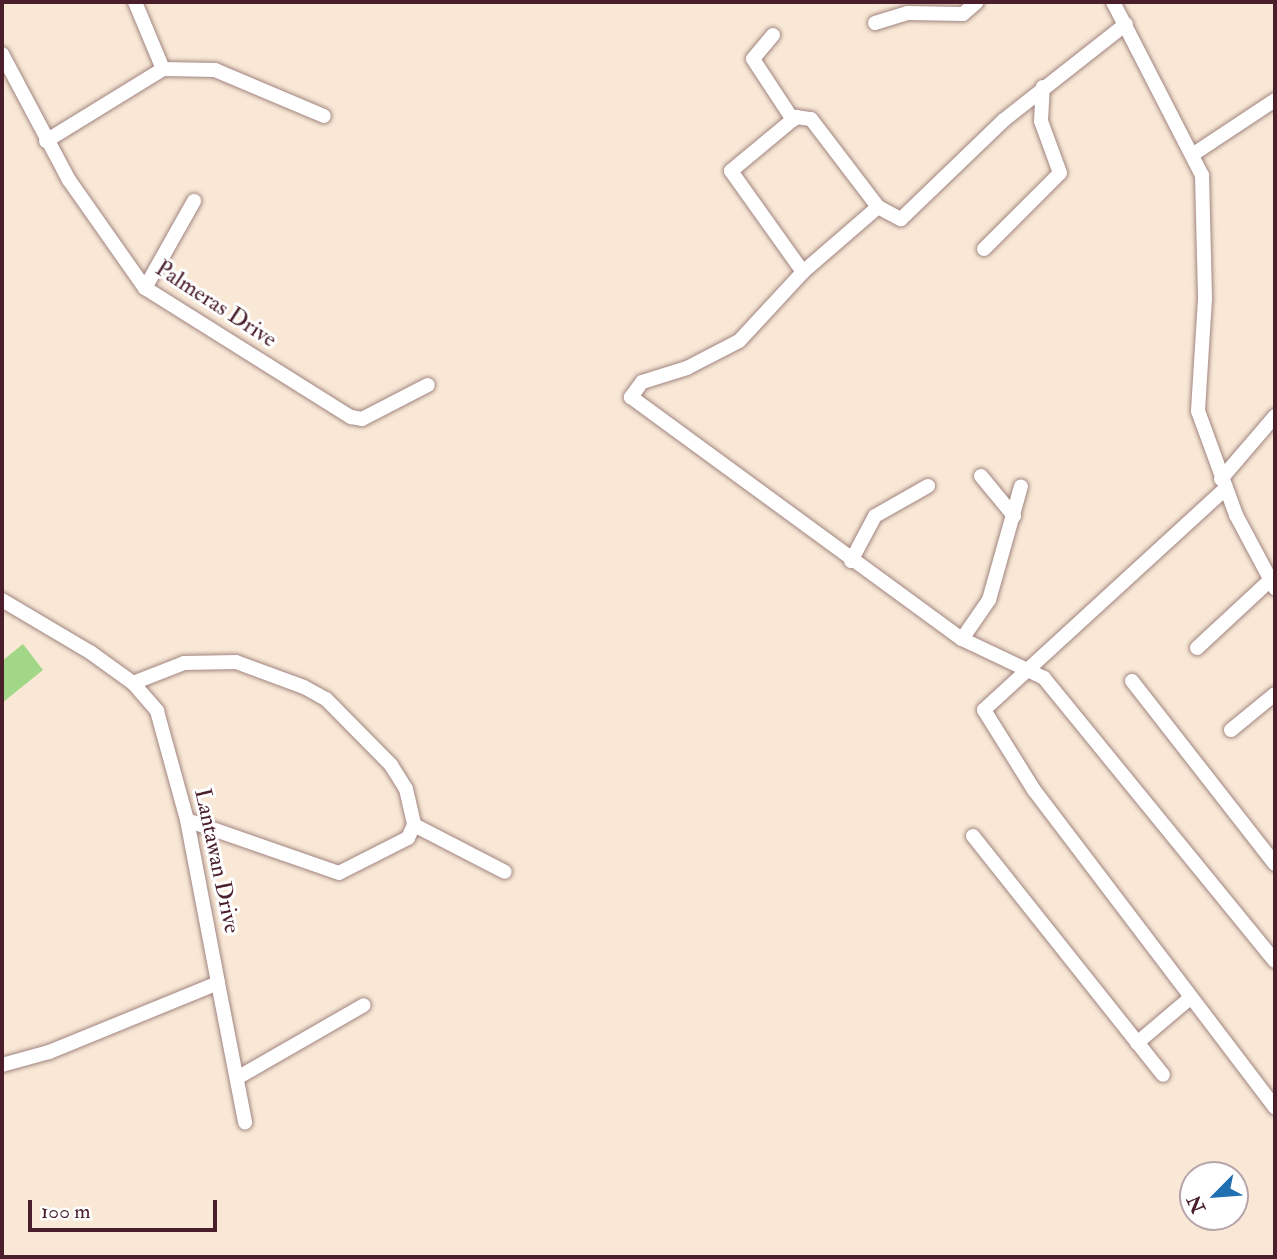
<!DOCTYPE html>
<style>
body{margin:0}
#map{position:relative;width:1277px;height:1259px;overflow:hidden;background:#f8e8d5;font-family:"IM FELL Double Pica",serif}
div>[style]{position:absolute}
.green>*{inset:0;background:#a2d787}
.roads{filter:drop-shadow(0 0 2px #a18480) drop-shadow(0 0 2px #a18480)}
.minor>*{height:14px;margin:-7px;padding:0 7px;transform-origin:7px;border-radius:7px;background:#fff}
span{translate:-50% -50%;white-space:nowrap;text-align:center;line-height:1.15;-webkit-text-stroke:6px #fff;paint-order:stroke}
.street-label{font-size:23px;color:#4a1f2b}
.frame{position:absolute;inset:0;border:4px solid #4a1f2b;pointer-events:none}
.north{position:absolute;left:1179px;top:1161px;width:70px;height:70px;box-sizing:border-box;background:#fff;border:2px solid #b7a5aa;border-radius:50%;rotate:245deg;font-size:19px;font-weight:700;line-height:28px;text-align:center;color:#4a1f2b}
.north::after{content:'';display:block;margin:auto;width:24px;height:32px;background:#1f6fb2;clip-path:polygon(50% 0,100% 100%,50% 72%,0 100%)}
.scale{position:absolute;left:28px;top:1200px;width:189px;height:32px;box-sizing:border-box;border:4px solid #4a1f2b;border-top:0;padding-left:9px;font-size:21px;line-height:24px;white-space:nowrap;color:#4a1f2b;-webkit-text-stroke:5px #fff;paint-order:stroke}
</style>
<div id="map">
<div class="green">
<div style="clip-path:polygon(23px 644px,43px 670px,2px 703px,2px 661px)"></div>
</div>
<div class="roads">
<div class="minor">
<div style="left:1113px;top:2px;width:195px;rotate:62.8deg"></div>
<div style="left:1202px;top:175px;width:124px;rotate:88.6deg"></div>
<div style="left:1205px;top:299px;width:112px;rotate:93.6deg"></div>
<div style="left:1198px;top:411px;width:111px;rotate:69.9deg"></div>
<div style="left:1236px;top:515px;width:83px;rotate:61.9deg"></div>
<div style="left:875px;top:23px;width:34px;rotate:-17deg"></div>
<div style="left:908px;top:13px;width:55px;rotate:1deg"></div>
<div style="left:963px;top:14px;width:18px;rotate:-41deg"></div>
<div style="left:773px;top:35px;width:31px;rotate:130deg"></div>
<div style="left:753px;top:59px;width:73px;rotate:56.7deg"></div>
<div style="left:2px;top:54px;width:143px;rotate:62deg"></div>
<div style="left:69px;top:180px;width:132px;rotate:54.9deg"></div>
<div style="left:145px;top:288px;width:243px;rotate:32.1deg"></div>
<div style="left:351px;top:417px;width:11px;rotate:10deg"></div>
<div style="left:362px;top:419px;width:74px;rotate:-27.3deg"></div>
<div style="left:163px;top:69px;width:52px;rotate:1.1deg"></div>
<div style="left:215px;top:70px;width:118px;rotate:22.9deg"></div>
<div style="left:46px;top:141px;width:137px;rotate:-31.6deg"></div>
<div style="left:163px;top:69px;width:73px;rotate:-112.7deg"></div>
<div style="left:1195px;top:153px;width:96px;rotate:-33.5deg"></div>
<div style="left:878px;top:207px;width:99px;rotate:139.1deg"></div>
<div style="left:803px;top:272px;width:94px;rotate:132.8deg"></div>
<div style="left:739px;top:341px;width:59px;rotate:152.6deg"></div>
<div style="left:687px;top:368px;width:47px;rotate:162.7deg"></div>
<div style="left:642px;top:382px;width:19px;rotate:126deg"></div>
<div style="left:631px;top:397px;width:410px;rotate:36.2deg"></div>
<div style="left:962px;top:639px;width:91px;rotate:25.4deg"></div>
<div style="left:1044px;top:678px;width:365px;rotate:50.8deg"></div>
<div style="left:984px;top:249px;width:107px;rotate:-45deg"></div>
<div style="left:1060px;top:173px;width:55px;rotate:-110.1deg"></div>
<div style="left:1041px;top:121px;width:34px;rotate:-87deg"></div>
<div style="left:803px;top:272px;width:124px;rotate:-125.5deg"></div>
<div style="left:731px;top:171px;width:85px;rotate:-39.7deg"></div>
<div style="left:796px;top:117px;width:15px;rotate:8deg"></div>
<div style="left:811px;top:119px;width:111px;rotate:52.7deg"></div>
<div style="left:878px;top:207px;width:26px;rotate:28deg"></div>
<div style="left:901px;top:219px;width:143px;rotate:-43.9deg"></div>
<div style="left:1004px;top:120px;width:155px;rotate:-38.2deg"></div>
<div style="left:145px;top:288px;width:100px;rotate:-60.6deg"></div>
<div style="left:981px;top:476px;width:52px;rotate:50.5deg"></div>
<div style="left:1221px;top:479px;width:83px;rotate:-49.4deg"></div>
<div style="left:1225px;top:489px;width:327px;rotate:137.5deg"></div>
<div style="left:984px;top:710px;width:94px;rotate:58deg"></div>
<div style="left:1034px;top:790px;width:399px;rotate:52.8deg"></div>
<div style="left:851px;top:561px;width:51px;rotate:-61.9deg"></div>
<div style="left:875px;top:516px;width:61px;rotate:-29.5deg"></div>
<div style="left:2px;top:600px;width:102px;rotate:30.6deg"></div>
<div style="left:90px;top:652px;width:53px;rotate:35.8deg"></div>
<div style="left:133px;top:683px;width:37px;rotate:49deg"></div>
<div style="left:157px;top:711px;width:113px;rotate:74.6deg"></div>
<div style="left:187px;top:820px;width:166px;rotate:79.2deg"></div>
<div style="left:218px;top:983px;width:183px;rotate:157.8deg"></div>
<div style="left:49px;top:1052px;width:49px;rotate:164.5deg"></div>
<div style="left:962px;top:639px;width:47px;rotate:-55.3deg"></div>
<div style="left:989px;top:600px;width:118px;rotate:-74.3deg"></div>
<div style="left:1197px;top:648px;width:98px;rotate:-42.9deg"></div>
<div style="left:1132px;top:681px;width:232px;rotate:52deg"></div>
<div style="left:133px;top:683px;width:55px;rotate:-21.4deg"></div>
<div style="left:184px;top:663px;width:52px;rotate:-1.1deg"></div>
<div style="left:236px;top:662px;width:72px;rotate:20.2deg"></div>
<div style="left:304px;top:687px;width:25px;rotate:29deg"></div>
<div style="left:326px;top:699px;width:93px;rotate:45.4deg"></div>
<div style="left:391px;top:765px;width:28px;rotate:58deg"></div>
<div style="left:406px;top:789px;width:37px;rotate:77deg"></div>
<div style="left:414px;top:825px;width:14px;rotate:115deg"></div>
<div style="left:408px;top:838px;width:77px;rotate:153.1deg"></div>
<div style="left:339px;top:873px;width:161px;rotate:-160.8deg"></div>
<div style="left:1231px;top:730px;width:57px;rotate:-39.3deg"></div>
<div style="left:414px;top:825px;width:102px;rotate:27.3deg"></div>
<div style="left:973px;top:836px;width:305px;rotate:51.5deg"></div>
<div style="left:218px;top:983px;width:142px;rotate:79deg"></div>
<div style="left:1137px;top:1043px;width:70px;rotate:-40.3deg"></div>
<div style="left:237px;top:1078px;width:146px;rotate:-29.9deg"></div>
</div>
</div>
<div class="street-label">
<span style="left:216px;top:304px;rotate:33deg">Palmeras Drive</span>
<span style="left:217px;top:861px;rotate:78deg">Lantawan Drive</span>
</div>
<div class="frame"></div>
<div class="north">N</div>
<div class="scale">100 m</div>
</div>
